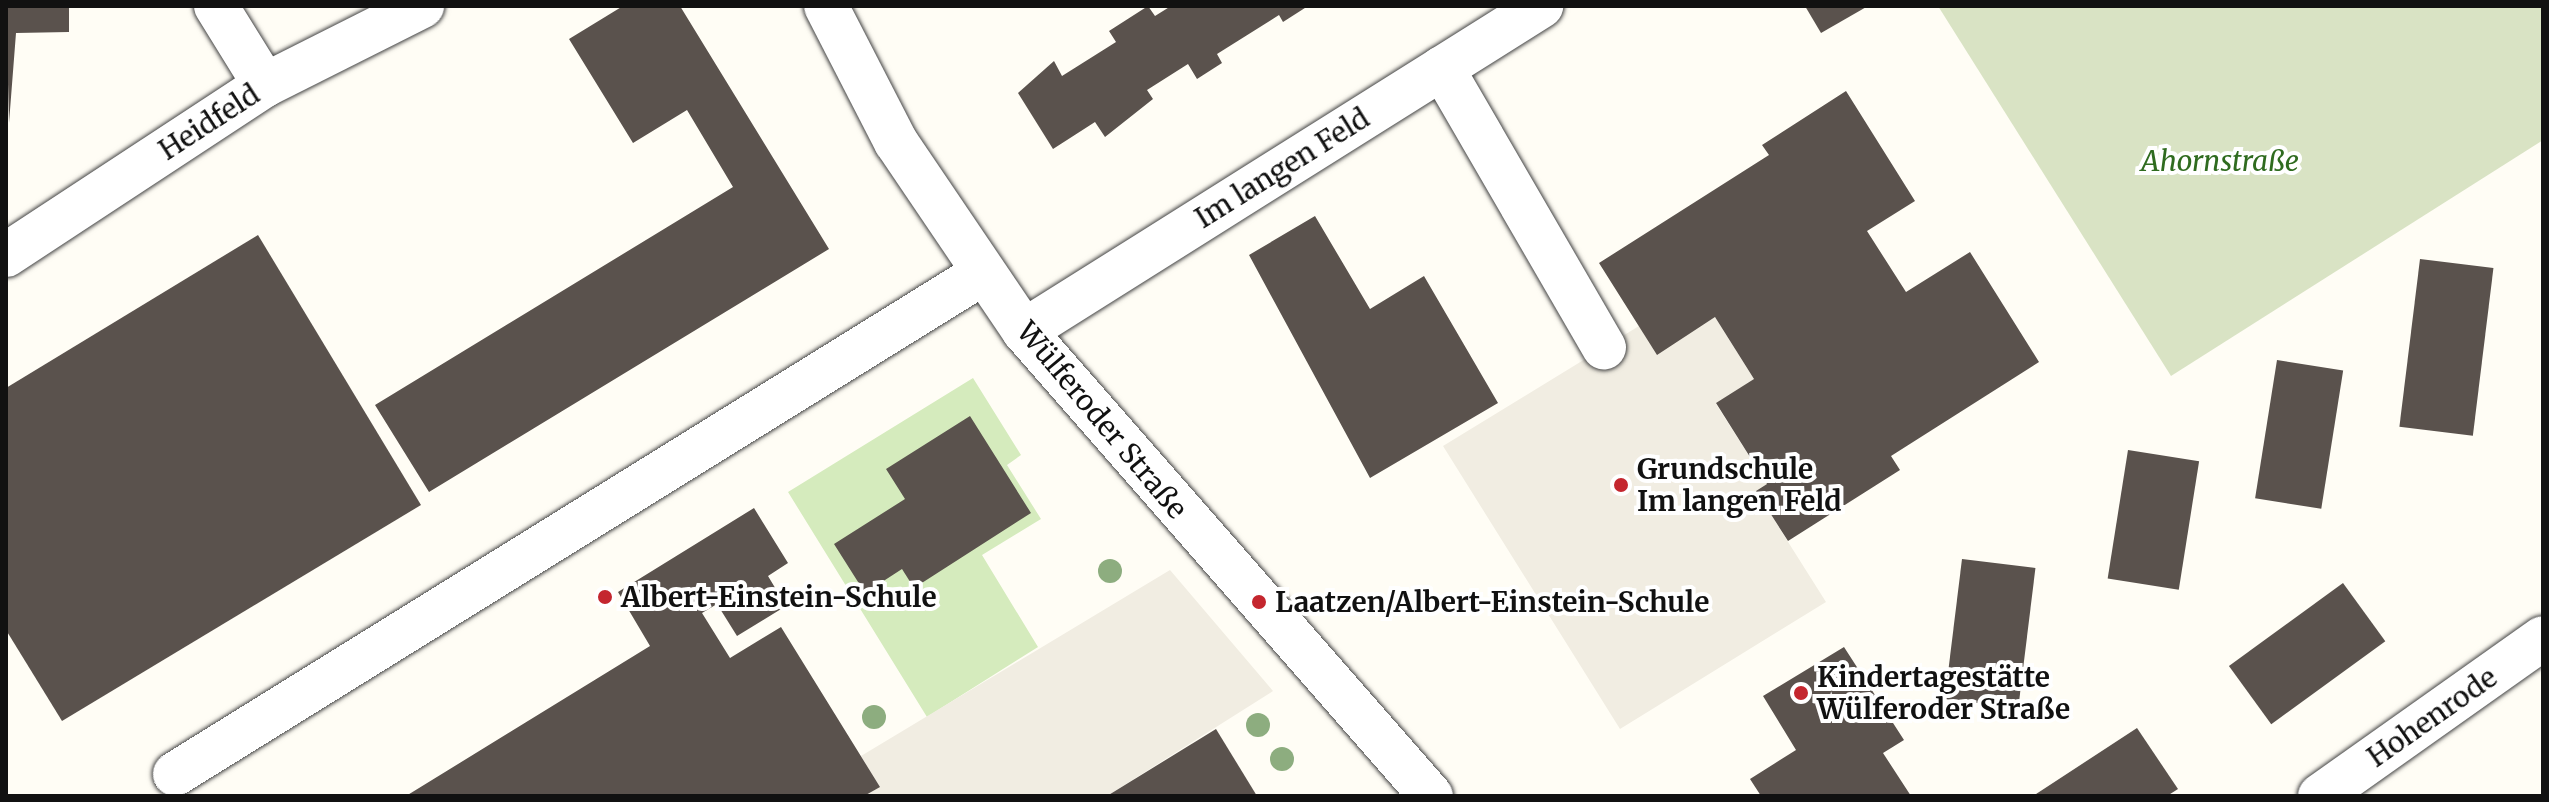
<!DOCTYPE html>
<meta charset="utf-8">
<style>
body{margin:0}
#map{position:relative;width:2549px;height:802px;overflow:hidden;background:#fffdf5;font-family:Merriweather,serif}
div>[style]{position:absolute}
.green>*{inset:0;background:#d5ebbd}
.cemetery>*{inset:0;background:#d9e3c4}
.plaza>*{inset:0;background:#f1ede2}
.building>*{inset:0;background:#5a524d;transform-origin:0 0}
.roads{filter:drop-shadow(0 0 2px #444) drop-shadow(0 0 2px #444)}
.minor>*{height:44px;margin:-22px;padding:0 22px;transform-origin:22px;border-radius:22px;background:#fff}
.trees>*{width:24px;height:24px;margin:-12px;border-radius:50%;background:#8dad7f}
.dots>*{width:22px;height:22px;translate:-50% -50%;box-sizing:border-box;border:4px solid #fff;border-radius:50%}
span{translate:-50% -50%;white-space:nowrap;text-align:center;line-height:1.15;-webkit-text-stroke:8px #fff;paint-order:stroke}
.street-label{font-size:28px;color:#111}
.park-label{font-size:28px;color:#2f6b1f;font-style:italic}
.poi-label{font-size:28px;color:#111;font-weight:700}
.left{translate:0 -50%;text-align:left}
.frame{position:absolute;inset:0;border:8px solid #111;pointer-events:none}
</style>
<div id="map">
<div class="green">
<div style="clip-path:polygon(973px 378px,1021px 455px,1007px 465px,1041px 519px,982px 555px,1038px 647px,927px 717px,788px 492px)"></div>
</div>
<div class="cemetery">
<div style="clip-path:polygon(1938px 6px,2543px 6px,2543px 140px,2171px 376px)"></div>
</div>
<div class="plaza">
<div style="clip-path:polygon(1715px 317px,1754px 379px,1716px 404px,1767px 484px,1756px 491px,1826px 602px,1620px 729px,1443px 446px,1639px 326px,1657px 354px)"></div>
<div style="clip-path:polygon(1170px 570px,1273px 691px,1107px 796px,864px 796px,879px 786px,861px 756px)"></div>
</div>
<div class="building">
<div style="clip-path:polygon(6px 6px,69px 6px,69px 32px,16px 33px,9px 123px)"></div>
<div style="clip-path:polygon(623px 6px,680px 6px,829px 249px,429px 492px,375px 405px,733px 187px,687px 110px,633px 143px,569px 39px)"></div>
<div style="clip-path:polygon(1148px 6px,1155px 16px,1171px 6px,1308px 6px,1283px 22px,1279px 15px,1217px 54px,1222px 63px,1197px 79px,1188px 64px,1147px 90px,1153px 99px,1105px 137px,1095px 122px,1053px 149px,1018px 93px,1054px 61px,1062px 76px,1116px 42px,1109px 31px)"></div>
<div style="clip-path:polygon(1805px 6px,1868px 6px,1821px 33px)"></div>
<div style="clip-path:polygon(1846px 91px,1915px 201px,1867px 231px,1906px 292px,1970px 252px,2039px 362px,1891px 456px,1900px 470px,1788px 541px,1756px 491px,1767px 484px,1716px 403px,1754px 379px,1715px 317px,1657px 355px,1599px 263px,1769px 155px,1762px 145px)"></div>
<div style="clip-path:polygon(1315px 216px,1370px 309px,1424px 276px,1498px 403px,1370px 478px,1249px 255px)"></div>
<div style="clip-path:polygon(258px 235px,421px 505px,62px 721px,6px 630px,6px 388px)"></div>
<div style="left:2420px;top:259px;width:74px;height:169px;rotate:7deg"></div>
<div style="left:2277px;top:360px;width:67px;height:140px;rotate:9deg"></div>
<div style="clip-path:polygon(970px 416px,1031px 513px,914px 588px,902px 569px,865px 593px,834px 544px,905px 499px,886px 469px)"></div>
<div style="left:2128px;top:450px;width:72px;height:130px;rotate:9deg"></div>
<div style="clip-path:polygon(754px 508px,788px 563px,768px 576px,786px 606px,737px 636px,717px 604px,702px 613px,730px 658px,781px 627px,880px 787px,864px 796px,406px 796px,650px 646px,618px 592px)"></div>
<div style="left:1962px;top:559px;width:74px;height:141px;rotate:7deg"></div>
<div style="left:2343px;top:583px;width:72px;height:141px;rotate:54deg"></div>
<div style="clip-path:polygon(1844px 647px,1904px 740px,1883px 753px,1911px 796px,1761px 796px,1750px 779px,1796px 750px,1763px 696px)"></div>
<div style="clip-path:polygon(2137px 728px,2178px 789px,2167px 796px,2033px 796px)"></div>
<div style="clip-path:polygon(1216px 729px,1257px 796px,1107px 796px)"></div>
</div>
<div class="roads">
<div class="minor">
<div style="left:216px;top:6px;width:93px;rotate:58.2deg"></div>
<div style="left:826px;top:6px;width:153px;rotate:62.8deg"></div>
<div style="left:896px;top:142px;width:228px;rotate:55.9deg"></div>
<div style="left:1024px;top:331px;width:618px;rotate:48.81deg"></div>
<div style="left:1442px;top:68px;width:323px;rotate:59.9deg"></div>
<div style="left:6px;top:255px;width:310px;rotate:-33.3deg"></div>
<div style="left:265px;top:85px;width:176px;rotate:-26.7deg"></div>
<div style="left:1024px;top:331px;width:611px;rotate:-32.15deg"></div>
<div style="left:175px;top:774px;width:951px;rotate:-31.8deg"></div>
<div style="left:2320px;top:796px;width:273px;rotate:-35.3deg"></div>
</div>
</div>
<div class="trees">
<div style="left:1110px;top:571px"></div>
<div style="left:874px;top:717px"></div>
<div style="left:1258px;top:725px"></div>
<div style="left:1282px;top:759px"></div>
</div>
<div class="dots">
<div style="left:1621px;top:485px;background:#c4262e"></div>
<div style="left:605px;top:597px;background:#c4262e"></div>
<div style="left:1259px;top:602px;background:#c4262e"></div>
<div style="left:1801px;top:693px;background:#c4262e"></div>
</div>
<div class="street-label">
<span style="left:209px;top:122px;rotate:-33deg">Heidfeld</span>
<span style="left:1282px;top:168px;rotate:-32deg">Im langen Feld</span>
<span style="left:1102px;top:420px;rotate:50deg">Wülferoder Straße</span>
<span style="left:2432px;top:717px;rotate:-35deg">Hohenrode</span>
</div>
<div class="park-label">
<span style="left:2220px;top:161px">Ahornstraße</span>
</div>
<div class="poi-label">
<span class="left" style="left:1637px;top:485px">Grundschule<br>Im langen Feld</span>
<span class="left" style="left:621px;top:597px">Albert-Einstein-Schule</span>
<span class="left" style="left:1275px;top:602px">Laatzen/Albert-Einstein-Schule</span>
<span class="left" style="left:1817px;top:693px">Kindertagestätte<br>Wülferoder Straße</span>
</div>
<div class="frame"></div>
</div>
